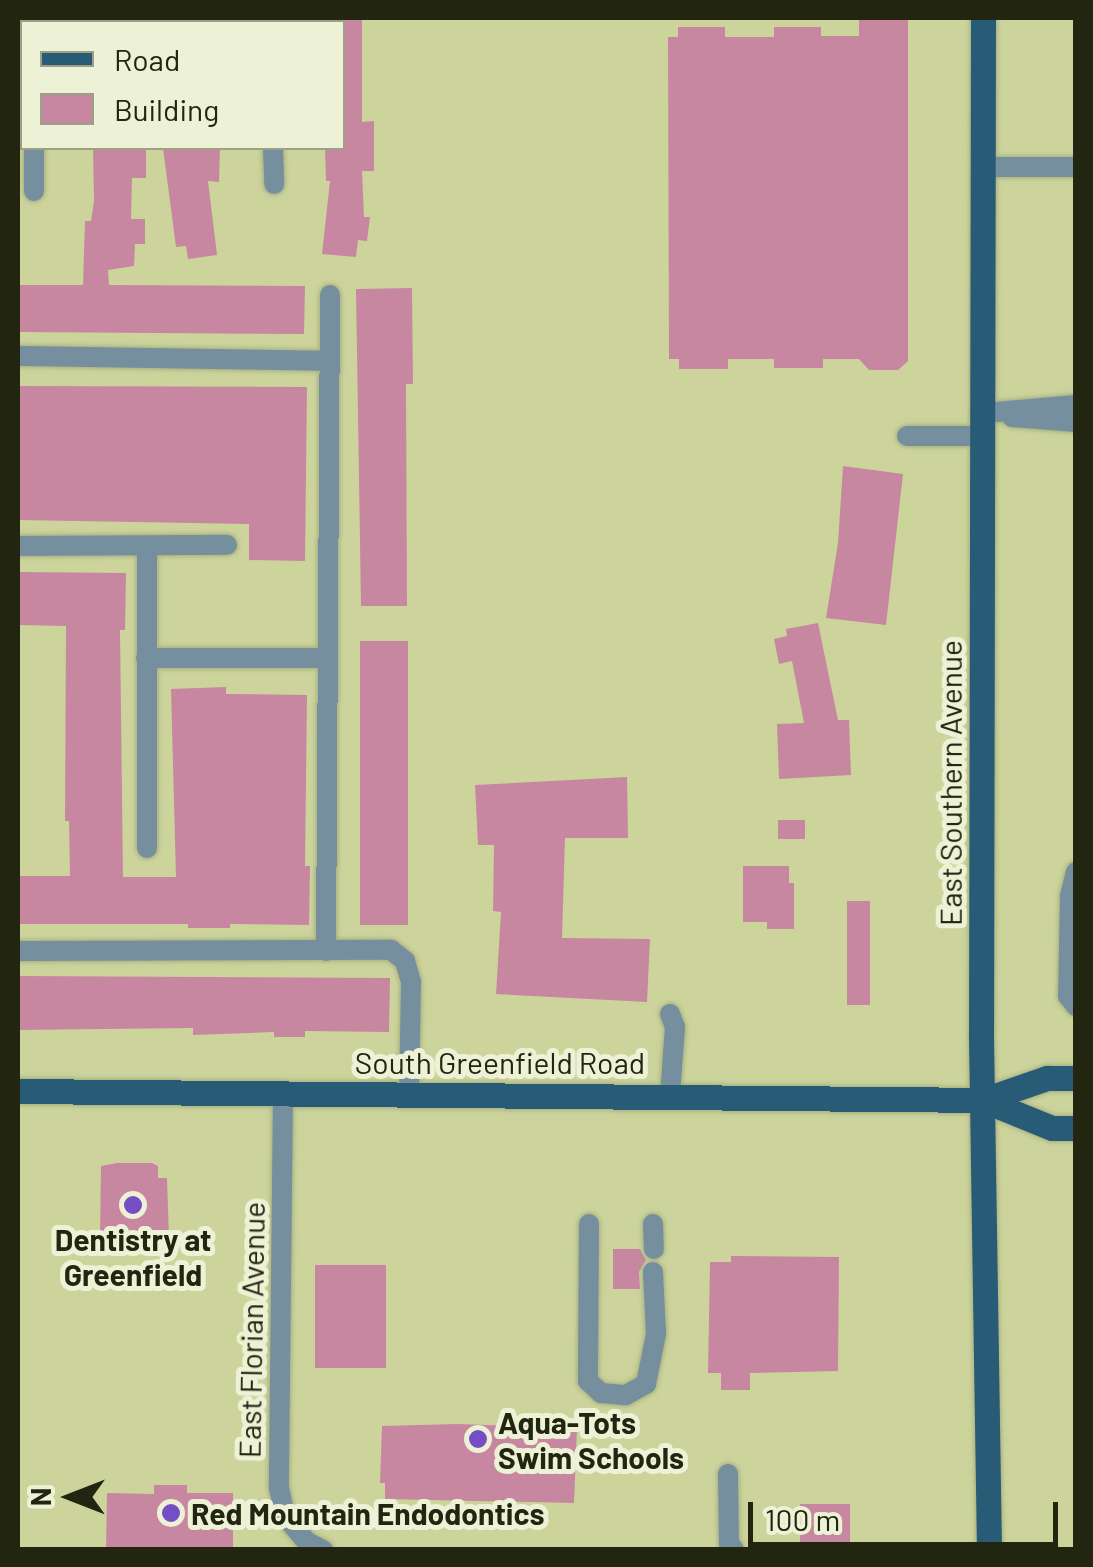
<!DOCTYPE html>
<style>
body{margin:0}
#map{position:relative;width:1093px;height:1567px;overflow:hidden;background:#ccd49c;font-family:Barlow,sans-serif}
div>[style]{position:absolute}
.building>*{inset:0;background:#c787a0;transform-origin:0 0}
.roads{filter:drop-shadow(0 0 2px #aab180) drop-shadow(0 0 2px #aab180)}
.minor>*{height:20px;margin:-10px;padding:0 10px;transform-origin:10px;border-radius:10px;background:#768f9f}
.major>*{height:25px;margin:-12.5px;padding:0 12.5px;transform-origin:12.5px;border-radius:12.5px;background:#275b76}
.dots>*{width:28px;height:28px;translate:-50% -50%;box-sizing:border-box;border:5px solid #edf2d6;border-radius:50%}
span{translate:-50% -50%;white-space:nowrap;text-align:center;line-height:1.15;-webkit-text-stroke:10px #edf2d6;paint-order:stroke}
.street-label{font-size:30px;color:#22250f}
.poi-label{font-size:30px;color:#22250f;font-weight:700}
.left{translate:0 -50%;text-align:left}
.frame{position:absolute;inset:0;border:20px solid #22250f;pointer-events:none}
.legend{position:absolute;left:20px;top:20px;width:325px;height:130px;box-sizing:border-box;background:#edf2d6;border:2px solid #9ca086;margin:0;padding:12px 18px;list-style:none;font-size:30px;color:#22250f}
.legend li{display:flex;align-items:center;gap:20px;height:50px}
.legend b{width:50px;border:2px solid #9ca086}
.north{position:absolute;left:20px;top:1447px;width:100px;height:100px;-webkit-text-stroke:8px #edf2d6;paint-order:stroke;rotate:270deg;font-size:28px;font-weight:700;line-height:40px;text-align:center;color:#22250f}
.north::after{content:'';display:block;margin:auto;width:35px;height:45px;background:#22250f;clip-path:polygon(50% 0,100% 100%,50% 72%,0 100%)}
.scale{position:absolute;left:748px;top:1502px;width:310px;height:45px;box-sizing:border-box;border:5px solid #22250f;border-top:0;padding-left:12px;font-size:30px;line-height:35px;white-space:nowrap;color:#22250f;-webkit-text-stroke:8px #edf2d6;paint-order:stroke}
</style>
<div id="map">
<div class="building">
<div style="clip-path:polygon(342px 18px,362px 18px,362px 122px,374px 121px,374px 171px,362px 171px,364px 217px,370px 217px,367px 241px,358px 240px,356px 257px,322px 254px,330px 181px,326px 181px,325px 148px,342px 148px)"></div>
<div style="clip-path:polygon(859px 18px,908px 18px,908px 361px,898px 370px,869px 370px,859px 359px,823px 359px,823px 368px,774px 368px,774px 359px,728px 359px,728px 369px,679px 369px,679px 359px,669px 359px,668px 37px,678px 37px,678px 27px,725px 27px,725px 37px,774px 37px,774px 27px,821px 27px,821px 36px,859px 36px)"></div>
<div style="clip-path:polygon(93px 148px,146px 148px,146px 178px,132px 178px,131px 219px,145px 219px,145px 244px,135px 244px,134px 266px,108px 270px,109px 285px,305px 286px,304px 334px,18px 332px,18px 285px,83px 285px,85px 221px,91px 221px,94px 201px)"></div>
<div style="clip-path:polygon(163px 148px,220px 148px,219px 182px,208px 181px,217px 255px,188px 259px,186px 246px,176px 247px)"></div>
<div style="clip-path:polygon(412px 288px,413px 384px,406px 384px,407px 606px,361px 606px,356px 289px)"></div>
<div style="clip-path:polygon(18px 386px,307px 387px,305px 561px,249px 560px,249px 524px,18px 520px)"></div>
<div style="clip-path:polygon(843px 466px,903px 474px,886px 625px,826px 618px,838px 543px)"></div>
<div style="clip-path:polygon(18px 572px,126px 573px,125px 630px,120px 630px,123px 877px,176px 877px,171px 689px,226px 687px,226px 694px,307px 695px,305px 866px,310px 866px,309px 925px,230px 924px,230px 928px,188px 928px,188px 924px,18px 924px,18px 876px,70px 876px,69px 821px,65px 821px,66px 626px,18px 625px)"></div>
<div style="clip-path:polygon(818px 623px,838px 720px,849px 720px,851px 775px,779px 779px,777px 724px,804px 723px,792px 661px,779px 664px,774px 639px,787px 636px,786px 629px)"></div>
<div style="left:360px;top:641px;width:48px;height:284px"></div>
<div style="clip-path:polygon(627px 777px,628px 838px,565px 838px,562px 938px,650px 939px,647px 1002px,496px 994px,501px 912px,493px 911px,494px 845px,478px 845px,475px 785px)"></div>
<div style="left:778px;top:820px;width:27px;height:19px"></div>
<div style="clip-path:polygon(743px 866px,789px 866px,789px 883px,794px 883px,794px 929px,767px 929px,767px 922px,743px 922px)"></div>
<div style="left:847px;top:901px;width:23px;height:104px"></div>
<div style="clip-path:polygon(18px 976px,390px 978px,389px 1032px,305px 1031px,305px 1037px,274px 1037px,274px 1032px,193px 1035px,193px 1028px,18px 1030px)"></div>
<div style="clip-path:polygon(117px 1163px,152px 1163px,158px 1166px,158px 1178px,167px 1178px,169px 1237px,125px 1236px,125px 1244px,100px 1240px,101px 1166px)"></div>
<div style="clip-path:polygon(613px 1249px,640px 1249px,646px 1260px,639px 1272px,640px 1289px,613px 1289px)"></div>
<div style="clip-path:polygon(731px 1256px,839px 1257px,838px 1371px,750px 1373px,750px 1390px,721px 1390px,721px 1373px,708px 1373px,710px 1262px,731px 1262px)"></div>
<div style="left:315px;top:1265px;width:71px;height:103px"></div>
<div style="clip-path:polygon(457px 1424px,577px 1428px,574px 1503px,385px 1499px,385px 1483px,380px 1483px,382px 1426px)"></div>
<div style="clip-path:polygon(154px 1485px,187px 1485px,187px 1493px,233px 1493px,233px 1549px,106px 1550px,107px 1493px,154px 1494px)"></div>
<div style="left:800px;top:1504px;width:50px;height:46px"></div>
</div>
<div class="roads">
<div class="minor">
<div style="left:33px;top:18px;width:4px;rotate:90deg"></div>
<div style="left:272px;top:18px;width:4px;rotate:90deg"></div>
<div style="left:34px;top:148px;width:43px;rotate:90deg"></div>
<div style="left:273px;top:148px;width:36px;rotate:88deg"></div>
<div style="left:984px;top:167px;width:92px"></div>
<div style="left:18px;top:356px;width:312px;rotate:0.9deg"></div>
<div style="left:985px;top:413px;width:91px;rotate:-5deg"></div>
<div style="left:1012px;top:417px;width:64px;rotate:4.5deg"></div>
<div style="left:907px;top:436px;width:78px"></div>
<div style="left:18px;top:546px;width:209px;rotate:-0.3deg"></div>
<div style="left:147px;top:547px;width:301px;rotate:90deg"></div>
<div style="left:146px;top:658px;width:182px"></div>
<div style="left:1076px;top:872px;width:25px;rotate:104deg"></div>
<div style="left:1070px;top:896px;width:100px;rotate:91.1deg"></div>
<div style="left:1068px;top:996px;width:13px;rotate:51deg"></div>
<div style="left:18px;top:951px;width:373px;rotate:-0.2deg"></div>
<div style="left:391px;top:950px;width:18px;rotate:38deg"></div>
<div style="left:405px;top:961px;width:22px;rotate:74deg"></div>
<div style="left:411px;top:982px;width:114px;rotate:91deg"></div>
<div style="left:326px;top:951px;width:656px;rotate:-89.65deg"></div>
<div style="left:670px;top:1014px;width:14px;rotate:69deg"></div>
<div style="left:675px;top:1027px;width:68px;rotate:94.2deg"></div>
<div style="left:283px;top:1092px;width:396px;rotate:90.6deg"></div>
<div style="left:279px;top:1488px;width:29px;rotate:78deg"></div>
<div style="left:285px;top:1516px;width:34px;rotate:50deg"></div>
<div style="left:307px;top:1542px;width:18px;rotate:27deg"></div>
<div style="left:589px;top:1224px;width:157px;rotate:90.4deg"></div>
<div style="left:588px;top:1381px;width:18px;rotate:43deg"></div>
<div style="left:601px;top:1393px;width:25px;rotate:5deg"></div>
<div style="left:626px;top:1395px;width:23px;rotate:-29deg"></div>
<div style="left:646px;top:1384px;width:51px;rotate:-78.7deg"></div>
<div style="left:656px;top:1334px;width:62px;rotate:-92.8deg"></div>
<div style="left:653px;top:1224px;width:25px;rotate:88deg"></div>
<div style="left:728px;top:1474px;width:69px;rotate:89.2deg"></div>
<div style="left:729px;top:1543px;width:9px;rotate:54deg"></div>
</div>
<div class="major">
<div style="left:983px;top:18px;width:1018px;rotate:90.11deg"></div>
<div style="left:981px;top:1036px;width:514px;rotate:89.11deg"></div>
<div style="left:18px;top:1091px;width:965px;rotate:0.53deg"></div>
<div style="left:983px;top:1100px;width:74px;rotate:22.1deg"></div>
<div style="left:1052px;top:1128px;width:24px"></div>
<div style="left:983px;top:1100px;width:68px;rotate:-19deg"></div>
<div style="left:1047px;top:1078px;width:29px"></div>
</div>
</div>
<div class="dots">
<div style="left:133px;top:1205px;background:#754dc6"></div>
<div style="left:478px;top:1439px;background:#754dc6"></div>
<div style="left:171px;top:1513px;background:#754dc6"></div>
</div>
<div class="street-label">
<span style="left:950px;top:783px;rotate:-90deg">East Southern Avenue</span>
<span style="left:500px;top:1062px">South Greenfield Road</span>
<span style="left:251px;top:1330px;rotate:-89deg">East Florian Avenue</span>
</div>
<div class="poi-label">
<span style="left:133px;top:1256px">Dentistry at<br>Greenfield</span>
<span class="left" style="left:498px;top:1439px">Aqua-Tots<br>Swim Schools</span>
<span class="left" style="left:191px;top:1513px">Red Mountain Endodontics</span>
</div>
<div class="frame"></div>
<ul class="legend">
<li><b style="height:12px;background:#275b76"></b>Road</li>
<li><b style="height:28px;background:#c787a0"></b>Building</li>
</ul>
<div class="north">N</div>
<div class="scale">100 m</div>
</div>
